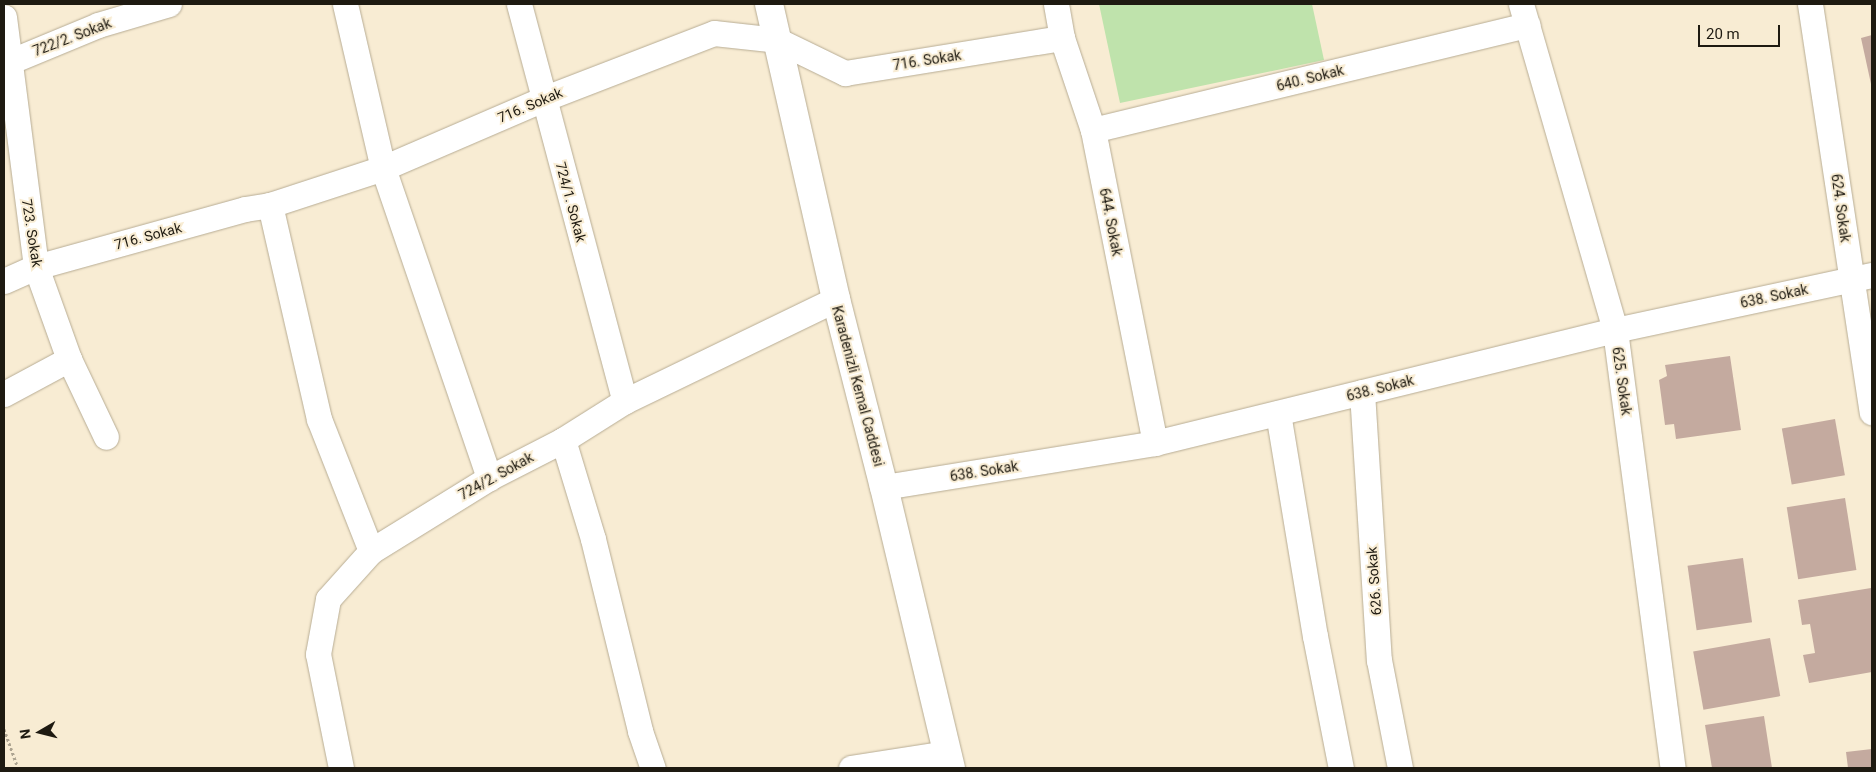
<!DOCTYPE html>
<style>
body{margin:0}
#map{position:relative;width:1876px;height:772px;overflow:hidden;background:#f8ecd3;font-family:Roboto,sans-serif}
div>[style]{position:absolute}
.green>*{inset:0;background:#bfe3ac}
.building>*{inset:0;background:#c4aa9f;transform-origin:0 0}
.path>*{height:3px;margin-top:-1.5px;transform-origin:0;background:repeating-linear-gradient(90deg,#ada491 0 2.5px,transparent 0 5px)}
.roads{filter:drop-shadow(0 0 1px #b7ac94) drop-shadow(0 0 1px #b7ac94)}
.minor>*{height:25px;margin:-12.5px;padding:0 12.5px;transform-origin:12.5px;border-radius:12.5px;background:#fff}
.tertiary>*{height:28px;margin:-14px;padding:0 14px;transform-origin:14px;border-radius:14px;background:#fff}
span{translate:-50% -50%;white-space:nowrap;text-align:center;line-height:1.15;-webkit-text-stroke:4px #f8ecd3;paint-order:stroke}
.street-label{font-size:14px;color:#1e1a11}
.frame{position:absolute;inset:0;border:5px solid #1e1a11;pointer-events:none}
.north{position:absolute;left:15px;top:707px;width:50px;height:50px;-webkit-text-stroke:4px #f8ecd3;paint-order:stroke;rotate:262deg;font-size:14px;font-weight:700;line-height:20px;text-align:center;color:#1e1a11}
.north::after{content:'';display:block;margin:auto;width:18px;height:22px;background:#1e1a11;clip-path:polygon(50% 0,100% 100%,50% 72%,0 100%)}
.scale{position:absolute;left:1698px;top:25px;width:82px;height:22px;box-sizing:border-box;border:2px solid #1e1a11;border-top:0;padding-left:6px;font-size:15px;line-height:18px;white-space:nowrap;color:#1e1a11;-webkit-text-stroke:4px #f8ecd3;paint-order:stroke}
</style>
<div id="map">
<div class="green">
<div style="clip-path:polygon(1099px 4px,1312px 4px,1324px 60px,1120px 103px)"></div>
</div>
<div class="building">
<div style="clip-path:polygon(1872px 35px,1872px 84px,1871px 84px,1861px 38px)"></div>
<div style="clip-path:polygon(1730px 356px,1741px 430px,1676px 439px,1674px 424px,1665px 425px,1659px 380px,1667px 376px,1665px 365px)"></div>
<div style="left:1835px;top:419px;width:57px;height:54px;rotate:80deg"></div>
<div style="left:1845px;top:498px;width:73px;height:59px;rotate:81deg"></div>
<div style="left:1743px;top:558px;width:65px;height:56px;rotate:82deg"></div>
<div style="clip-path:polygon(1871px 588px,1872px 672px,1809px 683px,1803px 655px,1815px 653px,1810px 624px,1802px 625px,1798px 600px)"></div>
<div style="left:1770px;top:638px;width:59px;height:78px;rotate:80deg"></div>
<div style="clip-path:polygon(1764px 716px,1772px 768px,1712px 768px,1705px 725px)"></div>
<div style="clip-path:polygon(1872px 749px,1872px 768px,1848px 768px,1846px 752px)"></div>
</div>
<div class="path">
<div style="left:4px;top:729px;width:41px;rotate:70.3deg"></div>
</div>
<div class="roads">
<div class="minor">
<div style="left:345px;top:4px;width:168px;rotate:77deg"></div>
<div style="left:383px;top:168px;width:328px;rotate:71.1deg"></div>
<div style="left:519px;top:4px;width:411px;rotate:75.1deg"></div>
<div style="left:1056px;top:4px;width:35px;rotate:80deg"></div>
<div style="left:1062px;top:38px;width:97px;rotate:71.4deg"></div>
<div style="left:1093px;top:130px;width:319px;rotate:78.8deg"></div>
<div style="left:1521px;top:4px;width:339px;rotate:73.9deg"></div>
<div style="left:1615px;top:330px;width:442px;rotate:82.5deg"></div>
<div style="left:1810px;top:4px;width:413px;rotate:81.4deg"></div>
<div style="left:4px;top:17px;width:252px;rotate:82.7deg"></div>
<div style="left:36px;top:267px;width:98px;rotate:70.3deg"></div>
<div style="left:69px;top:359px;width:86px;rotate:64.6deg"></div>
<div style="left:4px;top:64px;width:102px;rotate:-22.5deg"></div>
<div style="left:98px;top:25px;width:74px;rotate:-16.5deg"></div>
<div style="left:1093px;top:130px;width:447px;rotate:-13.6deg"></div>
<div style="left:270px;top:205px;width:220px;rotate:77.1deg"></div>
<div style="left:319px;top:419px;width:142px;rotate:68.5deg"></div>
<div style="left:4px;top:281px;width:35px;rotate:-24deg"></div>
<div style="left:36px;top:267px;width:217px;rotate:-15.5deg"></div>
<div style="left:245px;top:209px;width:25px;rotate:-9deg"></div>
<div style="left:270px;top:205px;width:119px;rotate:-18.1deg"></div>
<div style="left:383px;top:168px;width:174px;rotate:-23.3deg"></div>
<div style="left:543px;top:99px;width:183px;rotate:-21.1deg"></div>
<div style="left:714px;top:33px;width:63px;rotate:6.3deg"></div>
<div style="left:777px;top:40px;width:76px;rotate:25.9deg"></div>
<div style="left:845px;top:73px;width:220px;rotate:-9.2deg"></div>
<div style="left:1362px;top:392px;width:269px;rotate:86.4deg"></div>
<div style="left:1379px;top:660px;width:110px;rotate:79deg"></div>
<div style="left:4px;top:394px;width:74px;rotate:-28.3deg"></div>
<div style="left:1278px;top:413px;width:226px;rotate:80.6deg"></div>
<div style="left:1315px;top:636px;width:135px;rotate:78.9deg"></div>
<div style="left:563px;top:440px;width:103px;rotate:73.1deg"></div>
<div style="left:593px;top:539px;width:198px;rotate:76.2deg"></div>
<div style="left:640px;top:731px;width:39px;rotate:71deg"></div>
<div style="left:884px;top:487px;width:275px;rotate:-9.2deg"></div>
<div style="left:1155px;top:443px;width:474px;rotate:-13.8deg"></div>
<div style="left:1615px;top:330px;width:263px;rotate:-12.1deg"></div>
<div style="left:341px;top:768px;width:116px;rotate:-101.4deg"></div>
<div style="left:318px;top:654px;width:56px;rotate:-79.7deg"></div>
<div style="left:328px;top:599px;width:64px;rotate:-48.1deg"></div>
<div style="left:371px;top:551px;width:139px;rotate:-31.7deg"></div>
<div style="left:489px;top:478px;width:83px;rotate:-27.2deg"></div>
<div style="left:563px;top:440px;width:73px;rotate:-32.2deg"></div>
<div style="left:625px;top:401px;width:234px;rotate:-25.8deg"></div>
<div style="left:851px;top:768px;width:97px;rotate:-8.9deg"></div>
</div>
<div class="tertiary">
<div style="left:769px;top:4px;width:303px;rotate:77.2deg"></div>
<div style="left:836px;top:299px;width:194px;rotate:75.7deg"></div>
<div style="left:884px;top:487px;width:289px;rotate:76.6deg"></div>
</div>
</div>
<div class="street-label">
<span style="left:72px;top:37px;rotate:-21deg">722/2. Sokak</span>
<span style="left:927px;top:60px;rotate:-9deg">716. Sokak</span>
<span style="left:1310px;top:78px;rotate:-14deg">640. Sokak</span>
<span style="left:530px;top:105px;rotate:-23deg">716. Sokak</span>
<span style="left:571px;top:202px;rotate:75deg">724/1. Sokak</span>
<span style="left:1841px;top:208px;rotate:82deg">624. Sokak</span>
<span style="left:1111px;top:222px;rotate:79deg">644. Sokak</span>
<span style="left:32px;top:233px;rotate:81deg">723. Sokak</span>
<span style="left:148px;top:236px;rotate:-15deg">716. Sokak</span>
<span style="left:1774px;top:296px;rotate:-12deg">638. Sokak</span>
<span style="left:1622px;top:381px;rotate:82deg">625. Sokak</span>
<span style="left:858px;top:386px;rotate:75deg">Karadenizli Kemal Caddesi</span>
<span style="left:1380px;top:388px;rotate:-14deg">638. Sokak</span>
<span style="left:984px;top:471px;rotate:-9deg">638. Sokak</span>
<span style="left:496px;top:476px;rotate:-29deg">724/2. Sokak</span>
<span style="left:1374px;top:581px;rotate:-94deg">626. Sokak</span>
</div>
<div class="frame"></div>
<div class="north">N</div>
<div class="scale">20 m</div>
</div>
